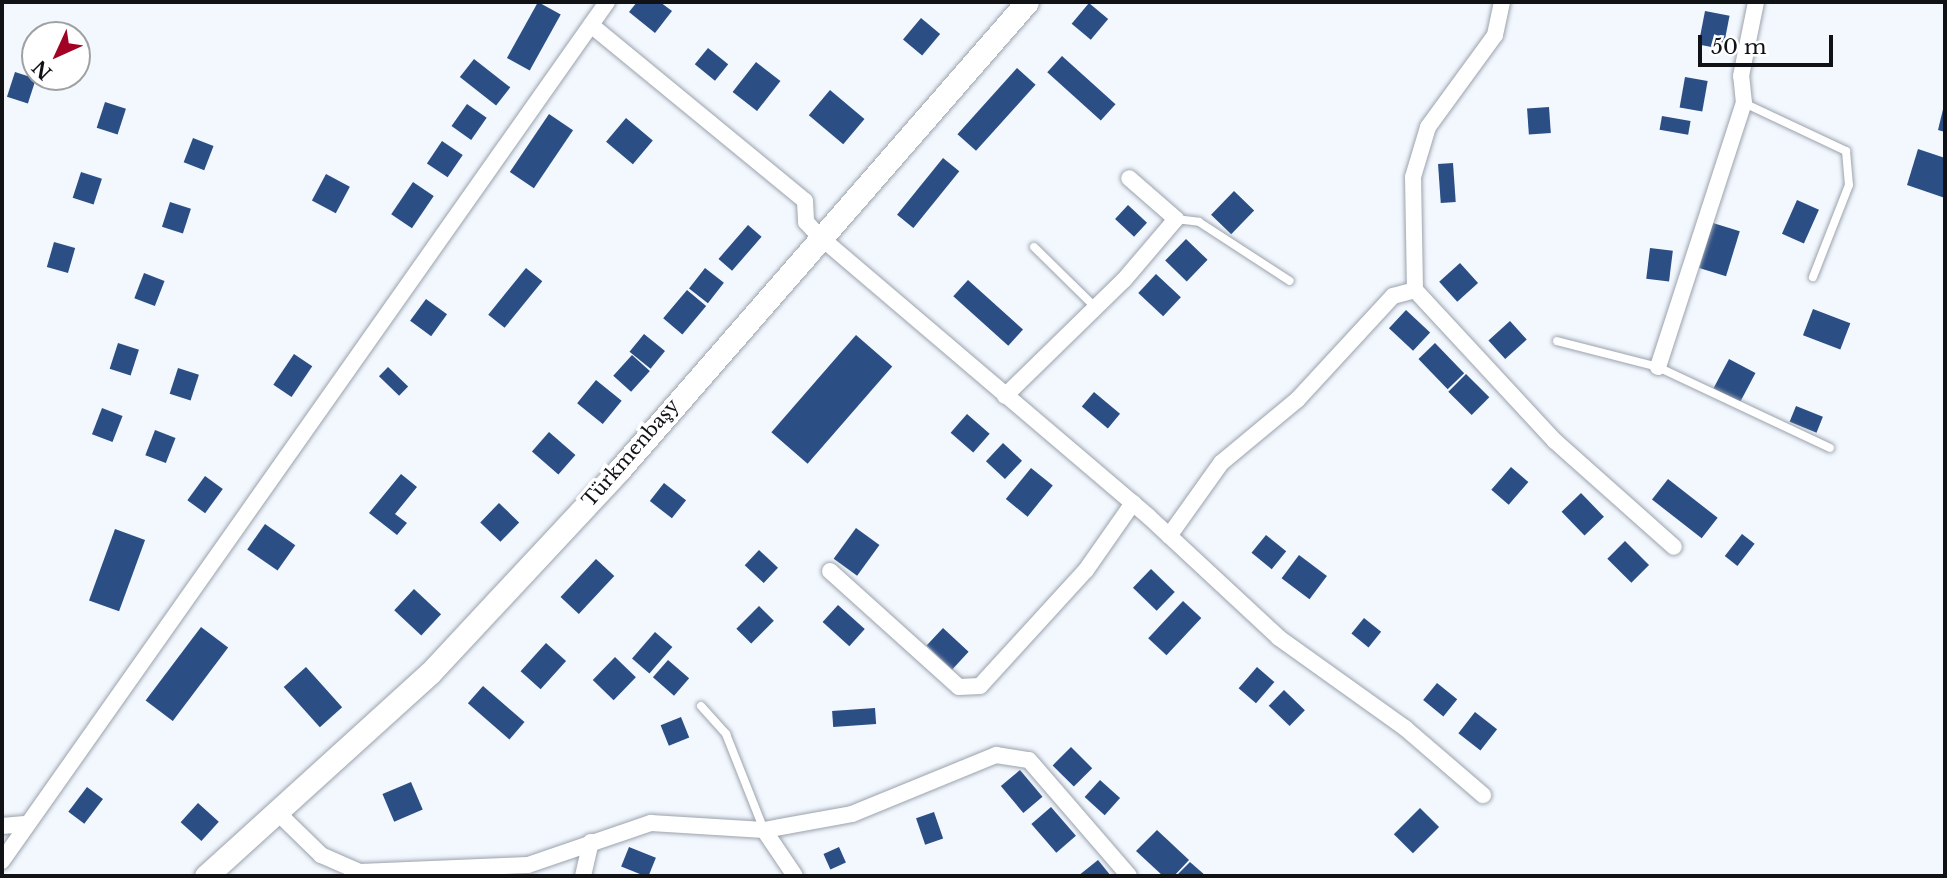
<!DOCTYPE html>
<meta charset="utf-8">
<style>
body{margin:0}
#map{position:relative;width:1947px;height:878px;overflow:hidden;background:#f3f8ff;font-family:"Libre Baskerville",serif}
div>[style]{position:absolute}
.building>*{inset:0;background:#2b4e85;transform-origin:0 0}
.roads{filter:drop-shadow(0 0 2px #9ba2ac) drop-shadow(0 0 2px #9ba2ac)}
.lane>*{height:8px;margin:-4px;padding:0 4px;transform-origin:4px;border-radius:4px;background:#fff}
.street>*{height:16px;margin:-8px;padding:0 8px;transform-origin:8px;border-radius:8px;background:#fff}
.secondary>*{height:23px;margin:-11.5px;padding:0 11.5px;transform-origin:11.5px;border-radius:11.5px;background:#fff}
span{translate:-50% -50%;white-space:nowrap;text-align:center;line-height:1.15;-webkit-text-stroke:7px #fff;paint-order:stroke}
.street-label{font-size:19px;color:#101216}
.frame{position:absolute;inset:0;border:4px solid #101216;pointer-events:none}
.north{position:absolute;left:21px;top:21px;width:70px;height:70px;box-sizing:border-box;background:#fff;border:2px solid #9fa0a2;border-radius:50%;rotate:225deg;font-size:19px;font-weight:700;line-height:28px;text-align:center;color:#101216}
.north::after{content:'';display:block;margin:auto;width:24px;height:32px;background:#a20224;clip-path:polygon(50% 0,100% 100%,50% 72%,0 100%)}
.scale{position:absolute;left:1698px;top:35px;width:135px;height:32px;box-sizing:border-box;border:4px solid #101216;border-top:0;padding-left:9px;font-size:21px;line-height:24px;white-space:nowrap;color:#101216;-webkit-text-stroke:5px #fff;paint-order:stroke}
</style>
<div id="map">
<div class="building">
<div style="left:538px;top:2px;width:26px;height:64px;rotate:29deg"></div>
<div style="clip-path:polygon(637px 2px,660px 2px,672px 11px,655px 33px,629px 12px)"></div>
<div style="left:1089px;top:3px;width:25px;height:27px;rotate:40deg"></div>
<div style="left:1705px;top:11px;width:25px;height:34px;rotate:11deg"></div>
<div style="left:921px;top:18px;width:25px;height:28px;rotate:40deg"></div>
<div style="left:708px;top:48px;width:26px;height:21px;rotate:39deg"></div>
<div style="left:1062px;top:56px;width:72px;height:22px;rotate:42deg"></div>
<div style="left:474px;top:59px;width:46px;height:23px;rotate:38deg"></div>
<div style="left:756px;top:62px;width:31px;height:38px;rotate:38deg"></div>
<div style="left:1017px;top:68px;width:25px;height:89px;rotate:42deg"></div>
<div style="left:15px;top:72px;width:22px;height:26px;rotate:18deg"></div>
<div style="left:1685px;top:77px;width:23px;height:31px;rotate:10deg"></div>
<div style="left:830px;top:90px;width:45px;height:33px;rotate:40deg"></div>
<div style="clip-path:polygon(1945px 101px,1945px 132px,1938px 130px)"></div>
<div style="left:105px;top:102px;width:22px;height:27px;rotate:18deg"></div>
<div style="left:467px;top:104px;width:24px;height:27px;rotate:35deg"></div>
<div style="left:1549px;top:107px;width:26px;height:22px;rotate:86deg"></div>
<div style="left:549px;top:114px;width:29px;height:70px;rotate:34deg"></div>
<div style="left:1662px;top:116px;width:29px;height:14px;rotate:10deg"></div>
<div style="left:626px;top:118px;width:35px;height:31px;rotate:40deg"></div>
<div style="left:193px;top:138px;width:22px;height:26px;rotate:21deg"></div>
<div style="left:442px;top:141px;width:25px;height:27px;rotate:34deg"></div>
<div style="clip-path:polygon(1918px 149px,1945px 158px,1945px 198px,1907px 185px)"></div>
<div style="left:943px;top:158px;width:21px;height:73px;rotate:39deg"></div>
<div style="left:1453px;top:163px;width:39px;height:15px;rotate:86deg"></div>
<div style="left:81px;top:172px;width:22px;height:27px;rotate:18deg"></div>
<div style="left:326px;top:174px;width:27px;height:30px;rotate:28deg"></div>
<div style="left:413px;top:182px;width:25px;height:39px;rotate:34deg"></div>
<div style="left:1234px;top:191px;width:28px;height:33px;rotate:44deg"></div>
<div style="left:1797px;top:200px;width:24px;height:37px;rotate:24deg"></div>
<div style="left:170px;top:202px;width:22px;height:26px;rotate:18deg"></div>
<div style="left:1128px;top:205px;width:26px;height:19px;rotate:43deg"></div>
<div style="left:1713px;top:223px;width:28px;height:47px;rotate:17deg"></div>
<div style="left:748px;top:225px;width:18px;height:45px;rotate:41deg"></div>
<div style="left:1186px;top:239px;width:30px;height:30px;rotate:44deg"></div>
<div style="left:54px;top:242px;width:22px;height:26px;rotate:16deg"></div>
<div style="left:1650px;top:248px;width:23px;height:31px;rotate:7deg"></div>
<div style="left:1460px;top:263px;width:27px;height:28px;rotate:48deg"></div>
<div style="left:526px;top:268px;width:21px;height:60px;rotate:39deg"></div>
<div style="left:705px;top:268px;width:24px;height:26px;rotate:38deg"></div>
<div style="left:144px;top:273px;width:22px;height:27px;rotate:21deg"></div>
<div style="left:1156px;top:274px;width:34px;height:26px;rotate:43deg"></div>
<div style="left:968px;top:280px;width:74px;height:22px;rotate:42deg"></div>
<div style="left:687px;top:290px;width:25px;height:37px;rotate:40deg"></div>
<div style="left:426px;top:299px;width:26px;height:27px;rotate:36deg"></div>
<div style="left:1813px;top:309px;width:40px;height:28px;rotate:21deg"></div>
<div style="left:1406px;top:310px;width:33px;height:25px;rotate:43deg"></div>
<div style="left:1510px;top:321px;width:25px;height:29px;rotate:48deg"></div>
<div style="left:644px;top:334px;width:27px;height:23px;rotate:39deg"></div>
<div style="left:856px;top:335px;width:48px;height:129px;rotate:41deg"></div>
<div style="left:118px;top:343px;width:22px;height:27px;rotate:18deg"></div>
<div style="left:1435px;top:343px;width:42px;height:23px;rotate:46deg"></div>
<div style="left:294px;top:354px;width:22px;height:37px;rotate:34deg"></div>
<div style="left:632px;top:355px;width:24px;height:28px;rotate:42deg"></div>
<div style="left:1729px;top:359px;width:30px;height:33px;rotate:28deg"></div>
<div style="left:388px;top:367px;width:28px;height:13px;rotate:44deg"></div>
<div style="left:178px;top:368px;width:22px;height:27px;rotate:18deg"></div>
<div style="left:1466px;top:374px;width:33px;height:25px;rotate:45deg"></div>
<div style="left:596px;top:380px;width:33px;height:30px;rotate:39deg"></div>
<div style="left:1094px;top:392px;width:34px;height:19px;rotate:40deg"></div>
<div style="left:1796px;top:406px;width:29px;height:17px;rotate:22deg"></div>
<div style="left:102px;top:408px;width:22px;height:28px;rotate:21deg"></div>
<div style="left:967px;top:414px;width:30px;height:25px;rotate:41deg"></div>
<div style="left:155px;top:430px;width:22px;height:27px;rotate:21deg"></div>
<div style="left:549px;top:432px;width:35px;height:26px;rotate:41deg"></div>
<div style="left:1003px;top:443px;width:26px;height:25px;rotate:43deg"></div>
<div style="left:1511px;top:467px;width:23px;height:30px;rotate:41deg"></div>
<div style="left:1031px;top:468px;width:28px;height:40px;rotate:39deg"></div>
<div style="clip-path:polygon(401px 474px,417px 487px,395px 514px,407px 523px,397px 535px,369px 513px)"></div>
<div style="left:205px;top:476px;width:22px;height:30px;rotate:36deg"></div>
<div style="left:1668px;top:479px;width:63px;height:26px;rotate:38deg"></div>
<div style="left:664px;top:483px;width:28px;height:23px;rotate:38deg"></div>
<div style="left:1581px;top:493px;width:33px;height:27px;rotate:46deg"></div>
<div style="left:499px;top:503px;width:28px;height:27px;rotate:44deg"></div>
<div style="left:265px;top:524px;width:37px;height:31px;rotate:35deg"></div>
<div style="left:856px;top:528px;width:29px;height:38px;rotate:36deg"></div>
<div style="left:115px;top:529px;width:32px;height:76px;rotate:20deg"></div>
<div style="left:1742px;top:534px;width:16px;height:28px;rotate:38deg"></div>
<div style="left:1266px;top:535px;width:26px;height:23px;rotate:39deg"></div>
<div style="left:1625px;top:541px;width:34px;height:25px;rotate:45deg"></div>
<div style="left:759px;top:550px;width:26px;height:21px;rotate:43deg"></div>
<div style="left:1299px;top:555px;width:35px;height:29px;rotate:37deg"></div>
<div style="left:596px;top:559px;width:25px;height:52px;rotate:43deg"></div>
<div style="left:1151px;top:569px;width:33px;height:26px;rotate:44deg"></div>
<div style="left:414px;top:589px;width:37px;height:29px;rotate:43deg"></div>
<div style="left:1183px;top:601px;width:25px;height:51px;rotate:43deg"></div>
<div style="left:838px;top:605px;width:36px;height:23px;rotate:42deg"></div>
<div style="left:759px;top:606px;width:21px;height:32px;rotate:45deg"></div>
<div style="left:1364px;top:618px;width:22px;height:20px;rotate:39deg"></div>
<div style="left:201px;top:627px;width:34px;height:92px;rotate:37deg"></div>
<div style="left:943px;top:628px;width:35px;height:24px;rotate:43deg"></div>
<div style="left:655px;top:632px;width:23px;height:35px;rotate:41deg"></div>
<div style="left:546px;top:643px;width:27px;height:38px;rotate:42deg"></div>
<div style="left:615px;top:657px;width:29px;height:32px;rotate:44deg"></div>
<div style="left:668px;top:660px;width:28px;height:23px;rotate:41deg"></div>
<div style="left:306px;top:667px;width:54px;height:30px;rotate:48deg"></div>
<div style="left:1257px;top:667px;width:23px;height:28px;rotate:41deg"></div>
<div style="left:1437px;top:683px;width:26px;height:22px;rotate:39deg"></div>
<div style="left:483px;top:686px;width:55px;height:23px;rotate:41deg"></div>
<div style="left:1284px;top:690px;width:29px;height:22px;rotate:44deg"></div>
<div style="left:875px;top:708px;width:16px;height:43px;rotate:86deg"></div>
<div style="left:1475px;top:712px;width:28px;height:27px;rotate:38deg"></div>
<div style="left:681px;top:717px;width:22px;height:22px;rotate:68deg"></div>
<div style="left:1071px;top:747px;width:30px;height:26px;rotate:45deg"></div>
<div style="left:1020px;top:770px;width:35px;height:25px;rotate:50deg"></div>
<div style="left:1100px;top:780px;width:27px;height:23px;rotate:42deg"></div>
<div style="left:411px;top:782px;width:30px;height:31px;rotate:67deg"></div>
<div style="left:87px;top:787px;width:20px;height:31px;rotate:37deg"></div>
<div style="left:198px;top:803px;width:28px;height:26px;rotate:42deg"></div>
<div style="left:1051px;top:807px;width:38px;height:26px;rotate:49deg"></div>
<div style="left:1420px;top:808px;width:27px;height:37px;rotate:45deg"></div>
<div style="left:934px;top:812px;width:28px;height:19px;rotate:71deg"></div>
<div style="clip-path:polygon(1157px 830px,1189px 860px,1174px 876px,1163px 876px,1136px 851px)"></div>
<div style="left:629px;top:847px;width:29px;height:21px;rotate:22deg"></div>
<div style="left:839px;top:847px;width:17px;height:17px;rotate:66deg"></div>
<div style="clip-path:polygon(1098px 860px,1111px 876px,1078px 876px)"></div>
<div style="clip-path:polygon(1190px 862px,1206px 876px,1176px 876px)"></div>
</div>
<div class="roads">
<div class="lane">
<div style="left:1744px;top:103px;width:113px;rotate:25.2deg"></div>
<div style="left:1846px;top:151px;width:34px;rotate:85deg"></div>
<div style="left:1849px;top:185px;width:99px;rotate:111.4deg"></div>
<div style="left:1176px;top:219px;width:23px;rotate:7deg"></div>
<div style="left:1199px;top:222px;width:108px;rotate:33deg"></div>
<div style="left:1034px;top:247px;width:86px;rotate:44.5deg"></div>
<div style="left:1557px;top:341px;width:104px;rotate:14.4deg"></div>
<div style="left:1658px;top:367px;width:190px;rotate:25.2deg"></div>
<div style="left:701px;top:706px;width:38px;rotate:48deg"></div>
<div style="left:726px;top:734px;width:103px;rotate:68.4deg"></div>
</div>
<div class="street">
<div style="left:591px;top:25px;width:277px;rotate:39.4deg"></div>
<div style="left:805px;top:201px;width:21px;rotate:87deg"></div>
<div style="left:806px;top:222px;width:19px;rotate:47deg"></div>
<div style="left:819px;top:236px;width:433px;rotate:40.4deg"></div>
<div style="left:1149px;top:517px;width:178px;rotate:42.9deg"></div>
<div style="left:1279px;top:638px;width:155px;rotate:35.5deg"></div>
<div style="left:1405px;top:728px;width:103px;rotate:40.7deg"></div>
<div style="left:1415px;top:290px;width:113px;rotate:-91deg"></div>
<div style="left:1413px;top:177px;width:52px;rotate:-73.3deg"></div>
<div style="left:1428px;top:127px;width:114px;rotate:-53.9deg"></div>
<div style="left:1495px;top:35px;width:34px;rotate:-78deg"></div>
<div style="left:1658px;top:367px;width:278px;rotate:-72deg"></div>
<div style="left:1744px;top:103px;width:27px;rotate:-96deg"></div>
<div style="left:1741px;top:76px;width:76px;rotate:-78.5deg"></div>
<div style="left:1005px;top:396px;width:166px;rotate:-44.3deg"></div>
<div style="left:1124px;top:280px;width:80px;rotate:-49.6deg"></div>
<div style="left:1176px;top:219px;width:62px;rotate:-138.9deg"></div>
<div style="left:1169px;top:536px;width:90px;rotate:-54.5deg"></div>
<div style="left:1221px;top:463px;width:99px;rotate:-39.7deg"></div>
<div style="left:1297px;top:400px;width:142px;rotate:-47.3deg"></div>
<div style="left:1393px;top:296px;width:23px;rotate:-15deg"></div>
<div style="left:1415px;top:290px;width:206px;rotate:47.2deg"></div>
<div style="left:1555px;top:441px;width:159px;rotate:41.7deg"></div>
<div style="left:830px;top:571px;width:173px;rotate:42deg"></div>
<div style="left:959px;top:687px;width:21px;rotate:-3deg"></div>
<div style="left:980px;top:686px;width:157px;rotate:-47.6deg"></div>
<div style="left:1086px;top:570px;width:82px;rotate:-55deg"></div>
<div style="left:277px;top:812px;width:62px;rotate:44.3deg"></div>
<div style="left:321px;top:855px;width:43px;rotate:23.6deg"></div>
<div style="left:360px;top:872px;width:168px;rotate:-2.4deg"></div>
<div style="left:528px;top:865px;width:130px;rotate:-18.9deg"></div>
<div style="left:651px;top:823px;width:113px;rotate:3.5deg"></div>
<div style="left:764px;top:830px;width:89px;rotate:-10.3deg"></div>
<div style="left:852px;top:814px;width:156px;rotate:-22.3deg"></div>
<div style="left:996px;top:755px;width:33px;rotate:9deg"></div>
<div style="left:1029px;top:760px;width:153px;rotate:49.2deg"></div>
<div style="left:2px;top:826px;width:23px;rotate:-5deg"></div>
<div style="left:764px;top:830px;width:55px;rotate:56deg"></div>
<div style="left:2px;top:861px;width:1051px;rotate:-54.84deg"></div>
<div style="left:583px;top:876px;width:35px;rotate:-77deg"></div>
</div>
<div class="secondary">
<div style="left:206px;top:876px;width:302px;rotate:-42.2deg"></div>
<div style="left:430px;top:673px;width:279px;rotate:-47deg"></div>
<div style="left:620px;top:469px;width:619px;rotate:-48.93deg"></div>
</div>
</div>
<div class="street-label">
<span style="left:631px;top:453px;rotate:-49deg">Türkmenbaşy</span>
</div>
<div class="frame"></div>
<div class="north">N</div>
<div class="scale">50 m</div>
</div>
